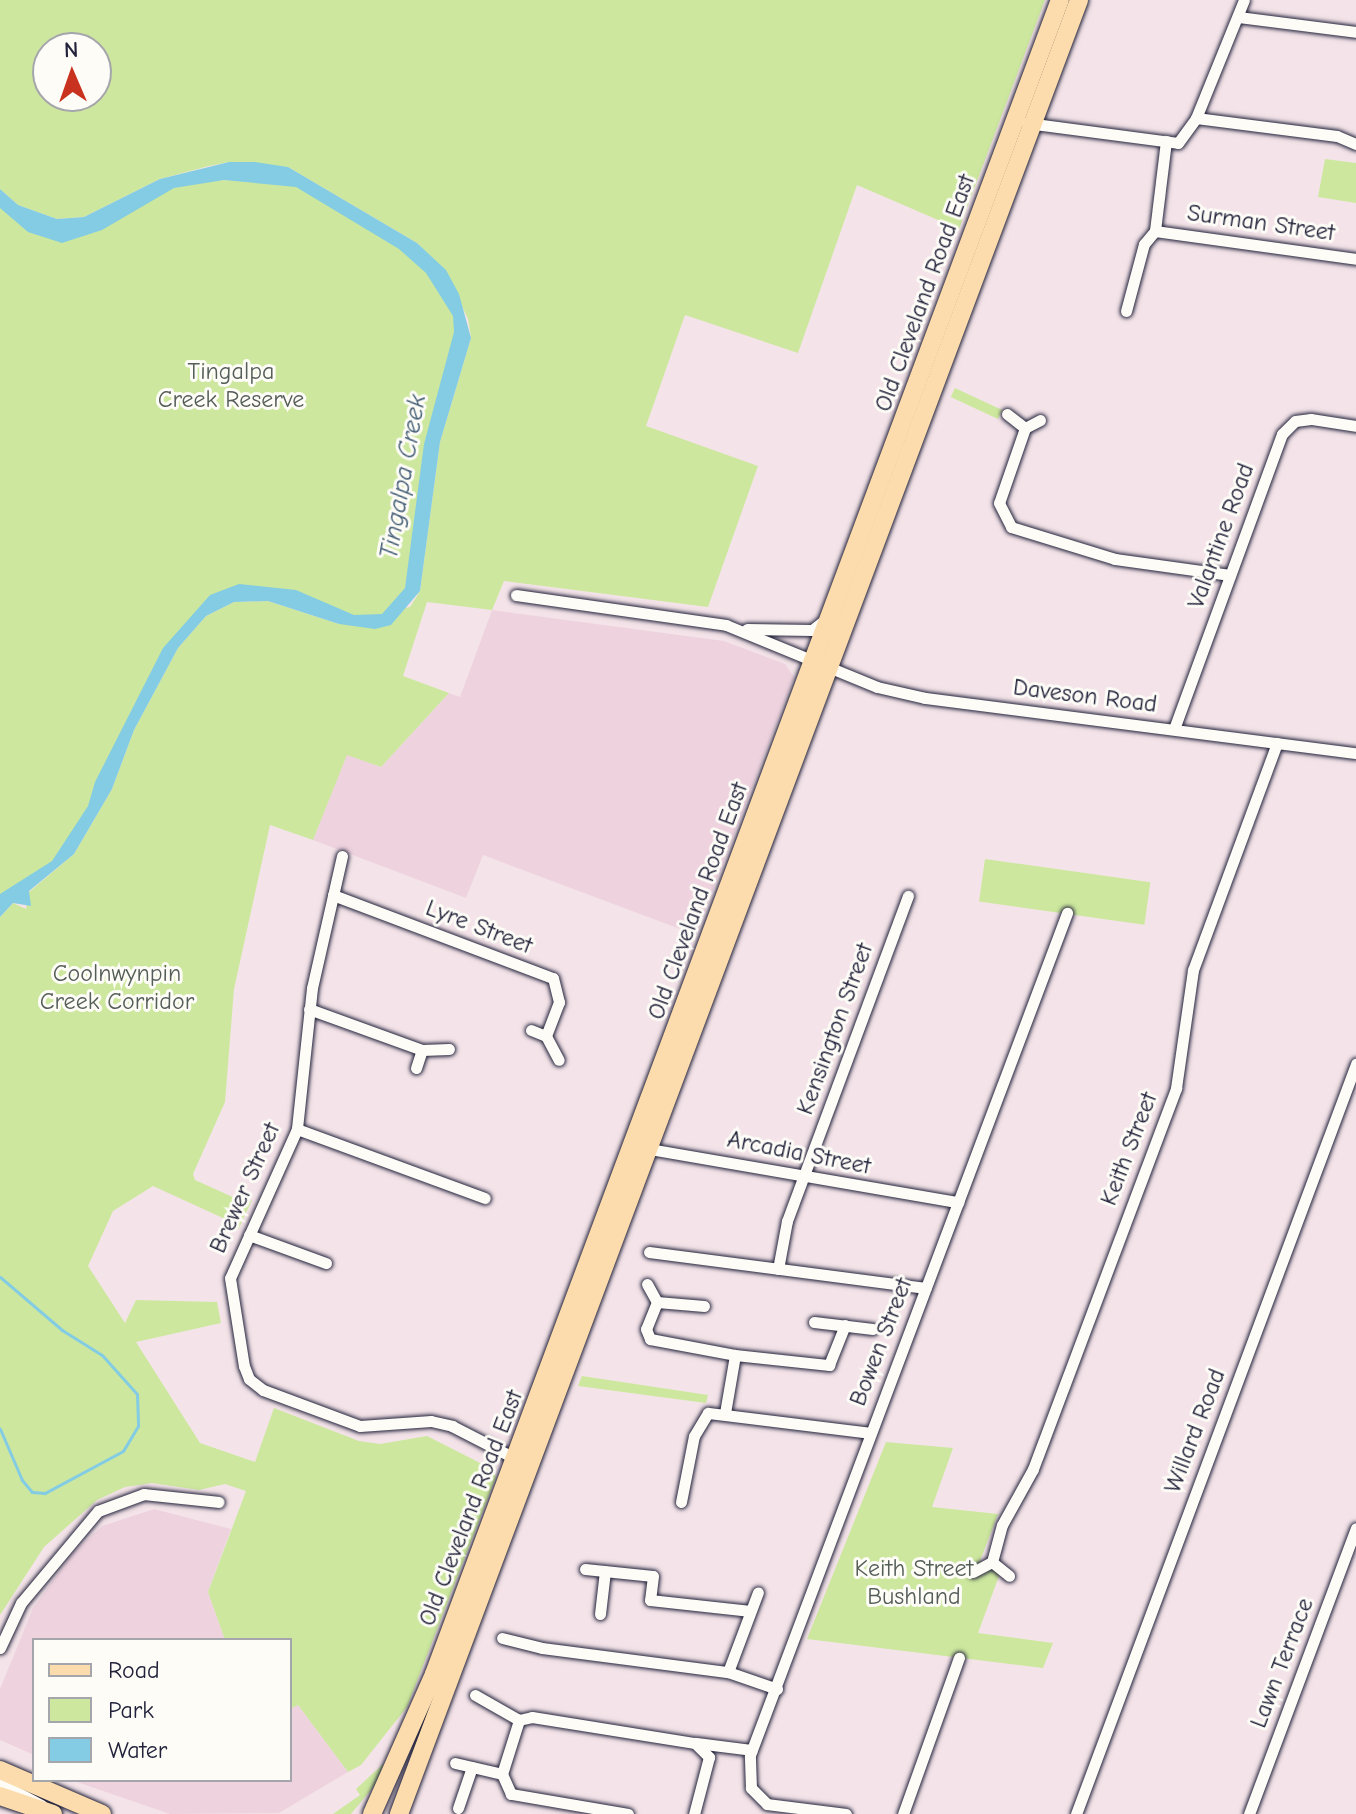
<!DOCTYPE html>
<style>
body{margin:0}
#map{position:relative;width:1356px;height:1814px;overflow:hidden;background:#f4e4e9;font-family:"Comic Neue",sans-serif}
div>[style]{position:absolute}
.built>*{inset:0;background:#eed3df}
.green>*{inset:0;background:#cde89e;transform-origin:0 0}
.water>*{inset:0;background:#83cce3}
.stream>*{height:3px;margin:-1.5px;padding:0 1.5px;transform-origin:1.5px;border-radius:1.5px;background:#83cce3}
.roads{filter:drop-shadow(0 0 2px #22223b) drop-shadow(0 0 2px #22223b)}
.street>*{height:11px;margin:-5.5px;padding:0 5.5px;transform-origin:5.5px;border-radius:5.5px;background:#fdfcf7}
.primary>*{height:18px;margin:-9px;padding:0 9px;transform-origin:9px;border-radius:9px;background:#fcdcac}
span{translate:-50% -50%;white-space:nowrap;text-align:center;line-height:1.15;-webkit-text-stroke:6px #fdfcf7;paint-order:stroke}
.street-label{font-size:24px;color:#22223b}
.park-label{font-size:24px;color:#555d59}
.water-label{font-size:26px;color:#445e76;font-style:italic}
.legend{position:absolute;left:32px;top:1638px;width:260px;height:144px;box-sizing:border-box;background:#fdfcf7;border:2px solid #a5a5ac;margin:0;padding:10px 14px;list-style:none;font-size:24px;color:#22223b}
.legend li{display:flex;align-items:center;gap:16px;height:40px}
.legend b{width:40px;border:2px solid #a5a5ac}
.north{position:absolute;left:32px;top:32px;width:80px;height:80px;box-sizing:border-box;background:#fdfcf7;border:2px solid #a5a5ac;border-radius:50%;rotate:358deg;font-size:22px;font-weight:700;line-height:32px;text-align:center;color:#22223b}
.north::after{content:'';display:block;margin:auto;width:28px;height:36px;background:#c8321e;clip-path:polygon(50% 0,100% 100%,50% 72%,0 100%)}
</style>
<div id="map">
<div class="built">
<div style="clip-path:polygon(492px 610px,724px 641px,785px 664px,794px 677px,696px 935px,483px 855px,466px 898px,313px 840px,347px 754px,381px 767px,449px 693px,460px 697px)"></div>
<div style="clip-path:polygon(154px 1509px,231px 1529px,208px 1592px,225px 1640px,34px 1640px,34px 1755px,0 1740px,0 1689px,33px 1608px,74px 1552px,102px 1526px)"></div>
<div style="clip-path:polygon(298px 1705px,348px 1772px,279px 1813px,170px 1814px,71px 1780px,290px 1780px,290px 1709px)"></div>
</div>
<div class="green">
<div style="clip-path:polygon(evenodd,0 0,1045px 0,959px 229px,857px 185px,798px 353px,685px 315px,646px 426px,758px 466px,708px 607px,504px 581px,492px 610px,427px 602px,403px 676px,449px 693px,381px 767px,347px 755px,313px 840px,270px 825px,234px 989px,225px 1102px,193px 1174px,195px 1180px,246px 1203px,252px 1200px,238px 1230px,236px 1224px,153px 1186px,113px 1211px,88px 1266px,125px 1323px,136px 1300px,217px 1302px,221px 1323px,136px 1342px,200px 1443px,255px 1462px,274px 1408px,359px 1441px,380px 1444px,427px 1436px,492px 1469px,496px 1477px,407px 1707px,361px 1765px,348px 1772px,298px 1705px,290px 1709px,290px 1640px,225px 1640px,208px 1592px,246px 1491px,225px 1484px,199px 1490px,152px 1483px,125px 1487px,97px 1500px,44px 1547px,0 1615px,0 917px,13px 903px,26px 909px,29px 892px,74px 854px,112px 789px,134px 730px,178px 648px,206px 616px,234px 602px,268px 601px,339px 624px,410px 607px,420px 591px,440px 442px,471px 338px,468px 319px,445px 270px,417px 243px,288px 167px,229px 162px,209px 166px,160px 179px,84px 217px,57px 219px,18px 205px,0 189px,0 0,48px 48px,96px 48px,96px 96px,48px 96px,48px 48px)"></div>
<div style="clip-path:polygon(1325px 159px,1356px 163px,1356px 203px,1318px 197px)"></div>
<div style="clip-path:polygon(191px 180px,300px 181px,418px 254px,461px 327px,412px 593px,386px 619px,355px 621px,286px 596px,236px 594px,205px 609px,174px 643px,60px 861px,0 906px,0 197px,69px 229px,161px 184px)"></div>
<div style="left:955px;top:388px;width:52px;height:10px;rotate:25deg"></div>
<div style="left:985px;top:859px;width:167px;height:43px;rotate:8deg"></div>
<div style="clip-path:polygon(582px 1376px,708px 1395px,706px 1403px,578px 1386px)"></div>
<div style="clip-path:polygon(886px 1442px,953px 1448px,932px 1507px,998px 1514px,980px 1561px,1003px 1565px,978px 1633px,1053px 1643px,1043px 1668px,807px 1639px)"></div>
<div style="clip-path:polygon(383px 1764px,388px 1767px,380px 1779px,351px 1814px,333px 1814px,360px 1795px,356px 1789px)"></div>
</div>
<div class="water">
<div style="clip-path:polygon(255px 162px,288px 167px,417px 243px,446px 270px,459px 294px,471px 338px,440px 442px,420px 591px,391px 625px,375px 629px,339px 624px,268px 601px,234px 602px,206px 616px,178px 648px,134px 730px,112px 789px,74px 854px,29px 891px,31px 906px,13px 903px,0 917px,0 894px,52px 861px,88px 806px,95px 782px,163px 648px,210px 595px,239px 584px,296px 590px,354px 615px,382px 614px,405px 588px,424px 444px,454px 332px,453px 316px,426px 273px,399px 249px,296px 187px,224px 180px,174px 188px,102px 230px,62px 243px,28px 232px,0 208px,0 189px,18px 205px,57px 219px,84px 217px,160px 179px,229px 162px)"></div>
</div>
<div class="stream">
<div style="left:0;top:1277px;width:82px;rotate:40.5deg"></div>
<div style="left:62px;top:1330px;width:47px;rotate:32deg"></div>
<div style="left:102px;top:1355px;width:52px;rotate:48.1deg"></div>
<div style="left:137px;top:1394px;width:32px;rotate:88deg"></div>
<div style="left:138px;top:1426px;width:29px;rotate:121deg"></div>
<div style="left:123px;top:1451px;width:89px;rotate:151.7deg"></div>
<div style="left:45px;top:1493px;width:13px;rotate:-176deg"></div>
<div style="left:32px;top:1492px;width:16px;rotate:-130deg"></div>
<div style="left:22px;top:1480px;width:56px;rotate:-113.3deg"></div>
</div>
<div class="roads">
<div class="street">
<div style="left:1238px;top:17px;width:119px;rotate:7.2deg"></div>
<div style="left:1196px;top:118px;width:142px;rotate:7.3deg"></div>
<div style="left:1337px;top:136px;width:21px;rotate:23deg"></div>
<div style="left:1027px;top:123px;width:152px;rotate:7.5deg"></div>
<div style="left:1178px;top:143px;width:31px;rotate:-54deg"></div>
<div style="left:1196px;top:118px;width:127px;rotate:-67.9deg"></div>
<div style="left:1166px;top:141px;width:91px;rotate:97deg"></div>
<div style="left:1155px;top:231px;width:203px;rotate:7.9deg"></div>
<div style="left:1126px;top:311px;width:69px;rotate:-75deg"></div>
<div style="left:1144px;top:244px;width:17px;rotate:-50deg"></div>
<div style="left:1007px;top:414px;width:23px;rotate:38deg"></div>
<div style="left:1025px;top:428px;width:17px;rotate:-28deg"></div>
<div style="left:1025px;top:428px;width:79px;rotate:109.1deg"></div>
<div style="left:999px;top:503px;width:27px;rotate:63deg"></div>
<div style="left:1011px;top:527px;width:109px;rotate:17.1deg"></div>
<div style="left:1115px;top:559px;width:116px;rotate:7.9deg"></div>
<div style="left:516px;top:595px;width:212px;rotate:8.1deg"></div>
<div style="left:726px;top:625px;width:163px;rotate:22.3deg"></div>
<div style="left:877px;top:687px;width:49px;rotate:12.9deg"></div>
<div style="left:925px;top:698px;width:434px;rotate:7.3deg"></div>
<div style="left:747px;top:629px;width:65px;rotate:0.9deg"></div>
<div style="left:812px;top:630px;width:18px;rotate:-38deg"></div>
<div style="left:1174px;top:729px;width:314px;rotate:-69.9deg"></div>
<div style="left:1282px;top:434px;width:18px;rotate:-45deg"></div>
<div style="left:1295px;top:421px;width:16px;rotate:-7deg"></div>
<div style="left:1311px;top:419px;width:46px;rotate:8.8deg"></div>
<div style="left:342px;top:856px;width:135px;rotate:102.8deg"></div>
<div style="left:312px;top:988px;width:142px;rotate:96.1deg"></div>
<div style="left:297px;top:1129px;width:163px;rotate:114.2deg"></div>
<div style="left:230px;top:1278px;width:89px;rotate:81deg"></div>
<div style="left:244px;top:1366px;width:14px;rotate:69deg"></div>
<div style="left:249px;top:1379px;width:18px;rotate:38deg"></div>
<div style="left:263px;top:1390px;width:103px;rotate:20.4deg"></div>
<div style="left:360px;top:1426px;width:71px;rotate:-4deg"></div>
<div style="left:431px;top:1421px;width:22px;rotate:13deg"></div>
<div style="left:452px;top:1426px;width:76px;rotate:27.2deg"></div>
<div style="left:333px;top:895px;width:235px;rotate:20.7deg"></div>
<div style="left:553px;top:978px;width:25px;rotate:76deg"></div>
<div style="left:559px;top:1002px;width:36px;rotate:111deg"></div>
<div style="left:309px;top:1009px;width:120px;rotate:19.9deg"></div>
<div style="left:531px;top:1030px;width:16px;rotate:22deg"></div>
<div style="left:546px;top:1036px;width:27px;rotate:62deg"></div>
<div style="left:416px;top:1068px;width:19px;rotate:-72deg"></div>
<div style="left:422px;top:1050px;width:27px;rotate:-2deg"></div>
<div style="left:297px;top:1129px;width:200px;rotate:20.2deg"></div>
<div style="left:644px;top:1148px;width:319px;rotate:9.8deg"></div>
<div style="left:249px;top:1235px;width:82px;rotate:20deg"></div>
<div style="left:649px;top:1252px;width:279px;rotate:7.4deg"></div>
<div style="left:778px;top:1269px;width:49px;rotate:-79.4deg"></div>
<div style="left:787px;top:1221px;width:347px;rotate:-69.6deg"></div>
<div style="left:647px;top:1284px;width:21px;rotate:61deg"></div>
<div style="left:704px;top:1306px;width:47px;rotate:-175.1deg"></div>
<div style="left:657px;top:1302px;width:29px;rotate:112deg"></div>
<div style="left:646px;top:1329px;width:11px;rotate:68deg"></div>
<div style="left:650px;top:1339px;width:86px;rotate:10.7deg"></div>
<div style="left:814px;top:1322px;width:59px;rotate:6.8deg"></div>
<div style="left:725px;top:1413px;width:59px;rotate:-80.2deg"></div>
<div style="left:735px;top:1355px;width:95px;rotate:6.1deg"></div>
<div style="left:829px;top:1365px;width:43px;rotate:-68.2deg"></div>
<div style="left:681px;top:1502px;width:67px;rotate:-78.9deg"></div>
<div style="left:694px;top:1436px;width:27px;rotate:-59deg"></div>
<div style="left:708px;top:1413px;width:163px;rotate:7deg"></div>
<div style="left:992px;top:1562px;width:38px;rotate:-75deg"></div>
<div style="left:1002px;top:1525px;width:64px;rotate:-61deg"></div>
<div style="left:1033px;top:1469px;width:407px;rotate:-69.4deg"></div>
<div style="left:1176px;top:1088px;width:119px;rotate:-81.8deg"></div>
<div style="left:1193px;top:970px;width:242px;rotate:-69.7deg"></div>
<div style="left:585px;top:1569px;width:68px;rotate:5.9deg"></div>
<div style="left:653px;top:1576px;width:24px;rotate:97deg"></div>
<div style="left:650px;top:1600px;width:101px;rotate:6.3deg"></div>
<div style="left:973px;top:1572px;width:21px;rotate:-28deg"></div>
<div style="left:992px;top:1562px;width:22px;rotate:39deg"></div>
<div style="left:600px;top:1614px;width:43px;rotate:-83.4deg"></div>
<div style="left:502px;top:1638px;width:41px;rotate:14deg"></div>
<div style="left:542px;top:1648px;width:188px;rotate:7.4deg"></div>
<div style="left:728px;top:1672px;width:52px;rotate:19.1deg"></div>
<div style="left:0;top:1648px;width:50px;rotate:-65deg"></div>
<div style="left:21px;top:1603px;width:120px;rotate:-50.1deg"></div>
<div style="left:98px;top:1511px;width:49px;rotate:-20.3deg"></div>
<div style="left:144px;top:1494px;width:75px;rotate:6.1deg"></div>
<div style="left:728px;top:1672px;width:85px;rotate:-69.4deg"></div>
<div style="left:475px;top:1695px;width:51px;rotate:29.6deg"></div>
<div style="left:696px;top:1743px;width:56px;rotate:7.1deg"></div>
<div style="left:455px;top:1763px;width:48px;rotate:13.2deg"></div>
<div style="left:0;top:1783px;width:47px;rotate:28.2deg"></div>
<div style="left:458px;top:1808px;width:43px;rotate:-71.1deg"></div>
<div style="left:628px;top:1814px;width:119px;rotate:-170.3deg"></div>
<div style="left:511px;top:1794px;width:22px;rotate:-114deg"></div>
<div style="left:502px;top:1774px;width:57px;rotate:-72.5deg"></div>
<div style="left:519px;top:1720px;width:13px;rotate:-13deg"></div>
<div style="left:532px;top:1717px;width:165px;rotate:9.1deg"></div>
<div style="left:695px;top:1743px;width:20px;rotate:45deg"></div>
<div style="left:709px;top:1757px;width:59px;rotate:104.7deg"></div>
<div style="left:846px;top:1814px;width:80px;rotate:-172.8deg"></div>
<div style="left:767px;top:1804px;width:23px;rotate:-135deg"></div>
<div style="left:751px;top:1788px;width:33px;rotate:-92deg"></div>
<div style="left:750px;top:1755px;width:900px;rotate:-69.37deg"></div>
<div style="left:903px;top:1814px;width:166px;rotate:-70.3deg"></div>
<div style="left:1076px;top:1814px;width:801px;rotate:-69.53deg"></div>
<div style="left:1249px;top:1814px;width:305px;rotate:-69.5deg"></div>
</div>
<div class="primary">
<div style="left:0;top:1770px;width:111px;rotate:23.3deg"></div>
<div style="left:0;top:1796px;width:56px;rotate:18.8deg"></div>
<div style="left:372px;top:1814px;width:153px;rotate:-66.1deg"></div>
<div style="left:434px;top:1674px;width:1787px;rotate:-69.5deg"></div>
<div style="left:399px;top:1814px;width:1937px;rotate:-69.45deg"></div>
</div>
</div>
<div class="street-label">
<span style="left:1261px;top:223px;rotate:8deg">Surman Street</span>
<span style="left:925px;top:293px;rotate:-70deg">Old Cleveland Road East</span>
<span style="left:1221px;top:536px;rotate:-70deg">Valantine Road</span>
<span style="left:1085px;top:696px;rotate:7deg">Daveson Road</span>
<span style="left:698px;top:901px;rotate:-70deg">Old Cleveland Road East</span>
<span style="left:479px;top:927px;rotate:21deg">Lyre Street</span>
<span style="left:835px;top:1029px;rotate:-70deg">Kensington Street</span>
<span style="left:1129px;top:1149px;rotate:-69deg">Keith Street</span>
<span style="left:799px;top:1153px;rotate:11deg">Arcadia Street</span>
<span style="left:245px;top:1188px;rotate:-66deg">Brewer Street</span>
<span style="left:881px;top:1342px;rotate:-69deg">Bowen Street</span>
<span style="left:1195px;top:1431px;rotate:-69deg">Willard Road</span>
<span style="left:471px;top:1508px;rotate:-69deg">Old Cleveland Road East</span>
<span style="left:1282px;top:1663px;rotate:-69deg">Lawn Terrace</span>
</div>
<div class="park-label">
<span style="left:231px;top:386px">Tingalpa<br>Creek Reserve</span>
<span style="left:117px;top:988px">Coolnwynpin<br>Creek Corridor</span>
<span style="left:914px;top:1583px">Keith Street<br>Bushland</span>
</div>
<div class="water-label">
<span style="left:404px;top:477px;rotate:-80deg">Tingalpa Creek</span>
</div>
<ul class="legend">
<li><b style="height:10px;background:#fcdcac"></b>Road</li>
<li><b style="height:22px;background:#cde89e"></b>Park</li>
<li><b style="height:22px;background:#83cce3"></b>Water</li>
</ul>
<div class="north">N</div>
</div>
